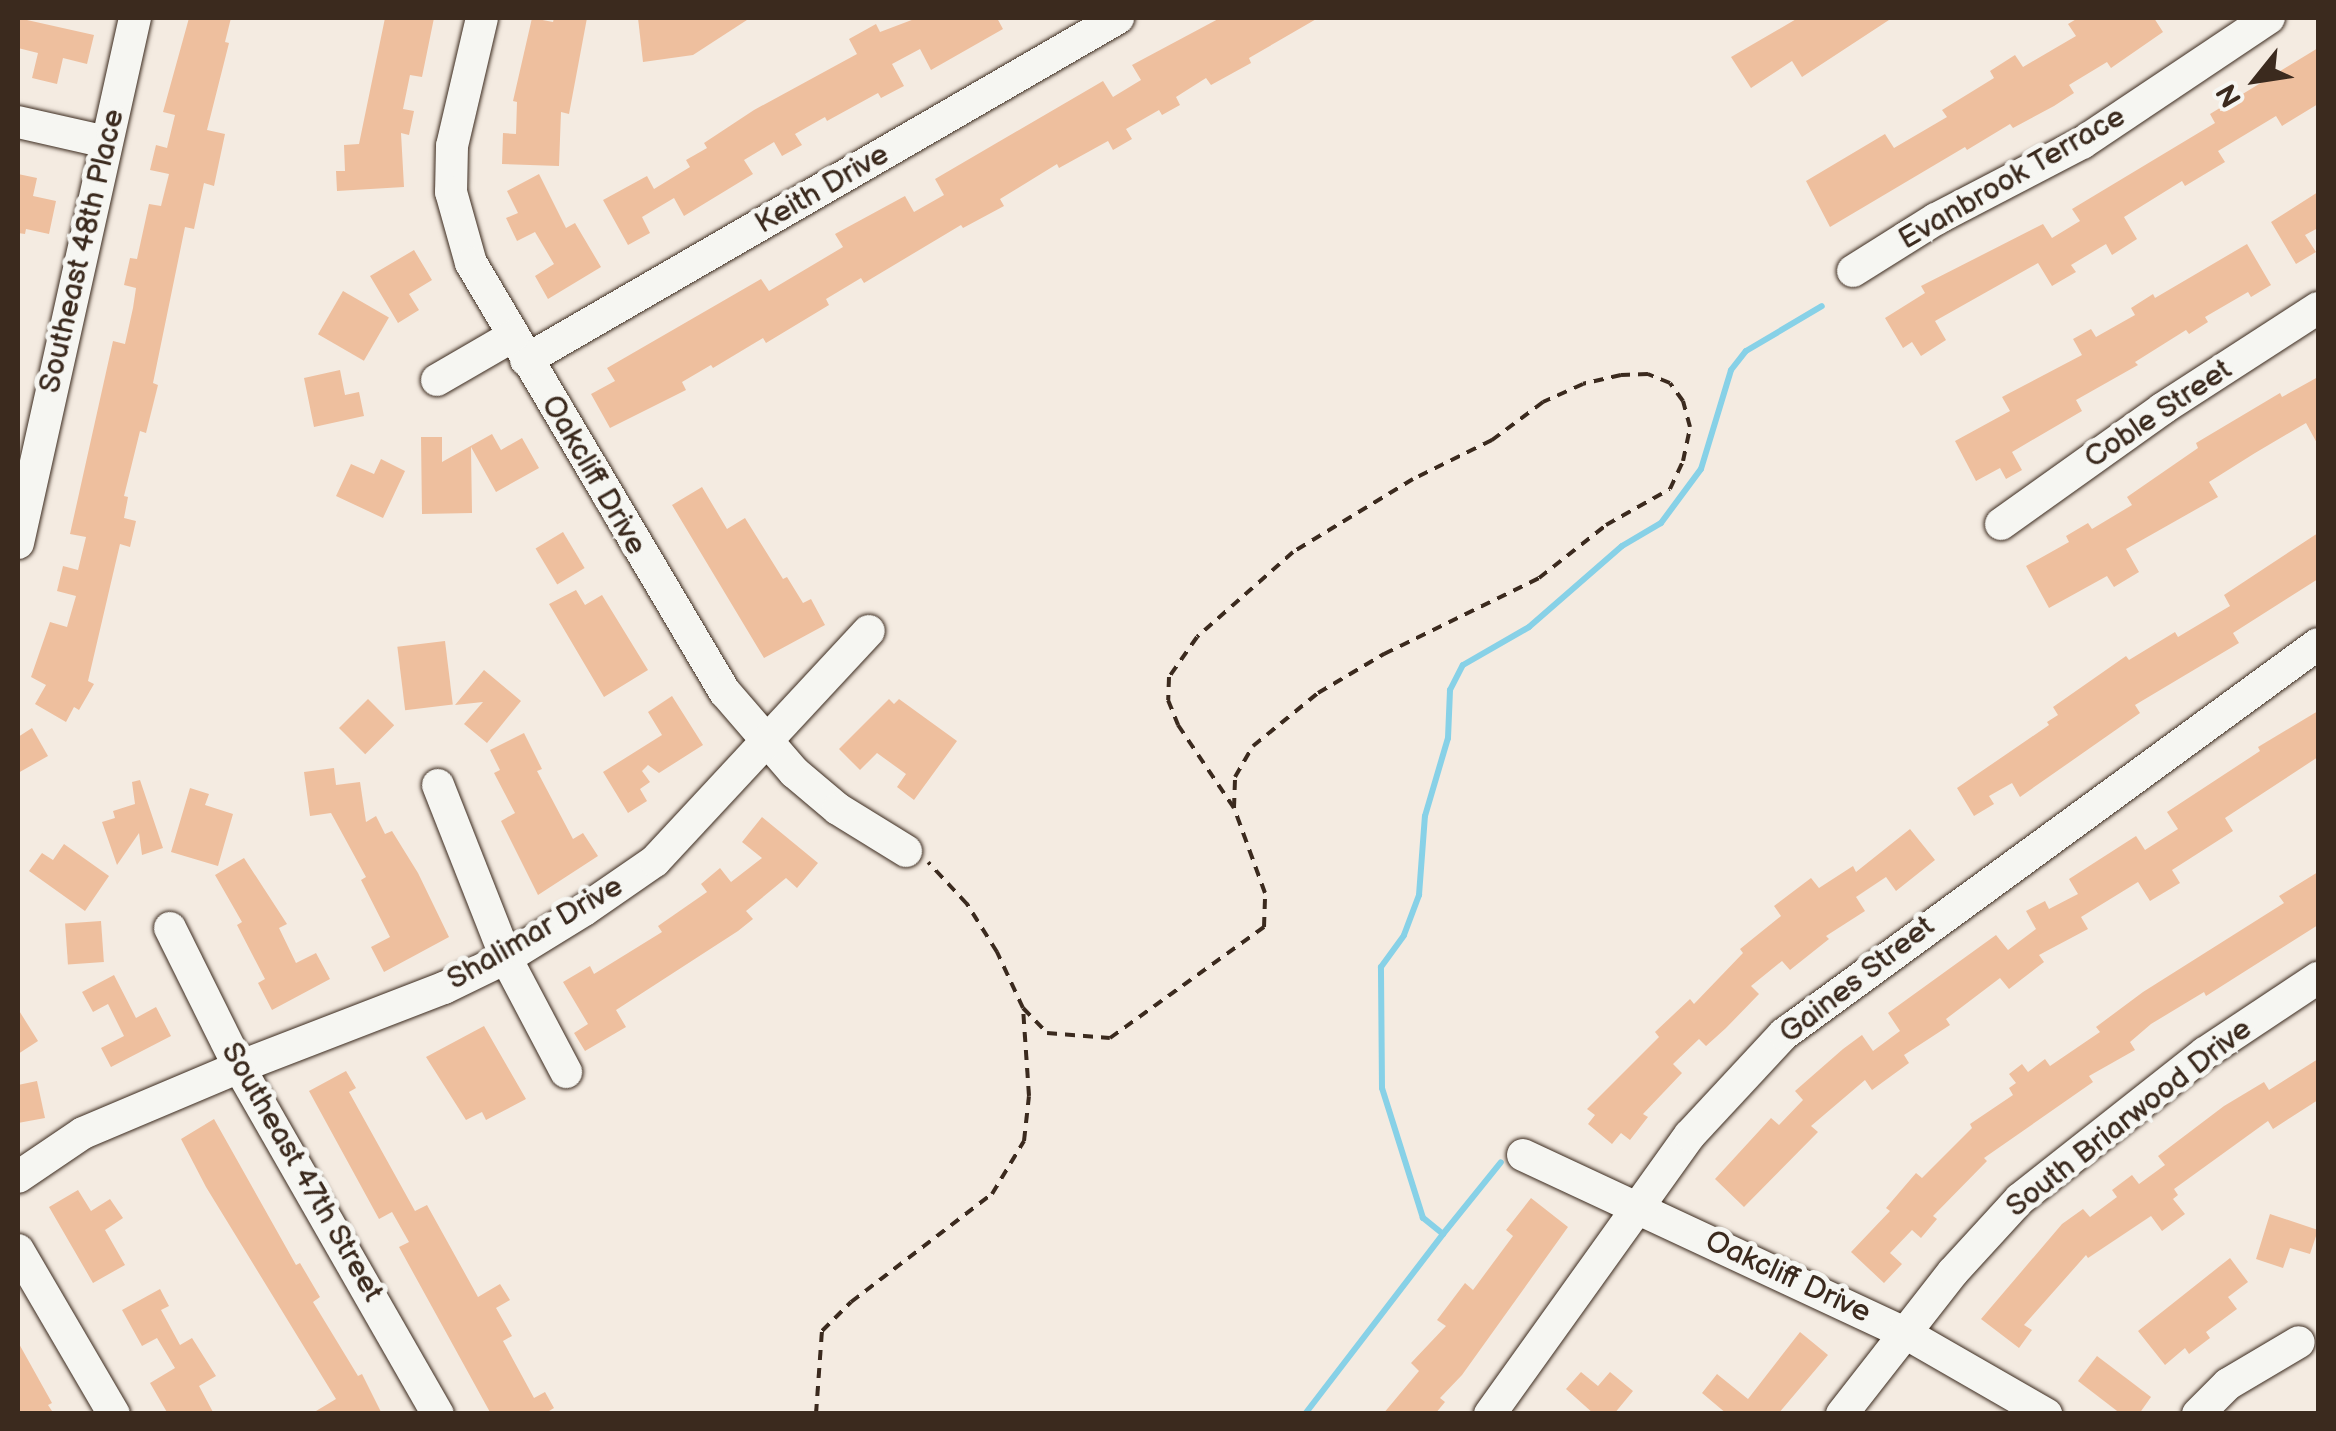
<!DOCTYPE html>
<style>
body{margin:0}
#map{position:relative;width:2336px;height:1431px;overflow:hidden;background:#f4ebe1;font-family:"Balsamiq Sans",sans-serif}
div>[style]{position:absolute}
.stream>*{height:6px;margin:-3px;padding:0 3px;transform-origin:3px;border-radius:3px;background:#87d1e7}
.building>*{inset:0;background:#eebf9e;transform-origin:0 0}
.path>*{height:4px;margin-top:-2px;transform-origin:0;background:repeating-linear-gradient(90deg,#3b2a1e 0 10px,transparent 0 18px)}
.roads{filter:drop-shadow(0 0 2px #3b2a1e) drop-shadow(0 0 2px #3b2a1e)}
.minor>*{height:32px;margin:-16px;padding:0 16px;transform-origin:16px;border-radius:16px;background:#f6f6f2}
span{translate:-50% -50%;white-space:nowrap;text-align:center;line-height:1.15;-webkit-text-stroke:10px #f6f6f2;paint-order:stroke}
.street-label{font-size:30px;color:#3b2a1e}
.frame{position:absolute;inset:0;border:20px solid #3b2a1e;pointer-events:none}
.north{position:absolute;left:2206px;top:30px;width:100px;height:100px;-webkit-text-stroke:8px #f6f6f2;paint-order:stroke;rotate:240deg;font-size:28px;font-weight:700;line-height:40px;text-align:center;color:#3b2a1e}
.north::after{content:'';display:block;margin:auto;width:35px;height:45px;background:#3b2a1e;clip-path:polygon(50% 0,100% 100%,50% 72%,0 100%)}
</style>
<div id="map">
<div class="stream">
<div style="left:1443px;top:1234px;width:92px;rotate:-51.1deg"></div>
<div style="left:1305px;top:1414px;width:227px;rotate:-52.5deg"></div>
<div style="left:1443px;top:1234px;width:26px;rotate:-141deg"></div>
<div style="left:1423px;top:1218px;width:136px;rotate:-107.5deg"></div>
<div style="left:1382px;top:1088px;width:121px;rotate:-90.5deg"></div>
<div style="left:1381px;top:967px;width:39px;rotate:-54deg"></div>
<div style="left:1404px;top:935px;width:43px;rotate:-69.4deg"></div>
<div style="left:1419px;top:895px;width:79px;rotate:-85.7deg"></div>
<div style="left:1425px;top:816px;width:81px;rotate:-73.6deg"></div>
<div style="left:1448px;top:738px;width:48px;rotate:-87.6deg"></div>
<div style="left:1450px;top:690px;width:28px;rotate:-63deg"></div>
<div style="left:1463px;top:665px;width:76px;rotate:-29.9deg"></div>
<div style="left:1529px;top:627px;width:123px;rotate:-41.1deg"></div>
<div style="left:1622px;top:546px;width:45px;rotate:-30.5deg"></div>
<div style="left:1661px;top:523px;width:67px;rotate:-53.5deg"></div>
<div style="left:1701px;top:469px;width:103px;rotate:-73.1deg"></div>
<div style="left:1731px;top:370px;width:24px;rotate:-52deg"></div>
<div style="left:1746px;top:351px;width:88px;rotate:-30.6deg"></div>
</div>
<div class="building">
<div style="clip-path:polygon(18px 18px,94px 35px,87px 64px,63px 58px,57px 84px,32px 78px,38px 53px,18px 48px)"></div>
<div style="clip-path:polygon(189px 18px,231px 18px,225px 42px,229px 43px,207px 130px,225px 134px,214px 186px,204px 183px,194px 229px,185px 227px,153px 383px,158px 385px,146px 433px,140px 431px,124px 496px,128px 497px,124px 518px,136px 521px,130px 547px,120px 544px,88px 681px,94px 684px,79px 710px,74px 707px,66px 722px,35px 704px,46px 685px,31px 677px,50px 622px,67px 627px,76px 596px,57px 591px,63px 566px,78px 570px,86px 537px,70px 534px,113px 341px,125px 344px,133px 308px,136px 288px,124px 285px,130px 258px,137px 259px,149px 204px,161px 206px,169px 174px,150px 170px,156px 145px,167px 148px,175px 115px,163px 112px)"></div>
<div style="clip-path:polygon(385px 18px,434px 18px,422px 77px,410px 75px,403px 109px,414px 111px,409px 135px,401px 133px,404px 187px,337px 191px,336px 171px,345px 171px,344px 145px,359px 144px)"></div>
<div style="clip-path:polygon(532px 18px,553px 22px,554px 18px,587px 18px,569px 114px,561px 112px,559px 166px,502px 164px,503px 133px,516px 134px,517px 102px,513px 101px)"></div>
<div style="clip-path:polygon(638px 18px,750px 18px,693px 55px,643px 62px)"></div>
<div style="clip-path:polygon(917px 18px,997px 18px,1003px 29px,931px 70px,920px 49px,892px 64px,904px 86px,881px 98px,878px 93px,827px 121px,825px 117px,795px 134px,802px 145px,782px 156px,774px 142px,744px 160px,753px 174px,684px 216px,674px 198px,642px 217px,650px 233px,628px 245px,603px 200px,647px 176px,654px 189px,690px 167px,686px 160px,707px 148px,704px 143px,754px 110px,857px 54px,849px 39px,876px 24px,880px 32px)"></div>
<div style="clip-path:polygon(1220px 18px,1318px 18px,1249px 58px,1251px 63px,1211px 85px,1206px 78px,1176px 97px,1180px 105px,1162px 115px,1159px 110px,1126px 129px,1132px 139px,1113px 150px,1108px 141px,1059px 168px,1057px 164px,1000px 199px,1004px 206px,963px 228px,961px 225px,864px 283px,861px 278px,826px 299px,829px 305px,766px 343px,763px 338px,713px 368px,711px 365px,682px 382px,686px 390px,610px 428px,591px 394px,615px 381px,607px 368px,761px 279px,769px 291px,843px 247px,835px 234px,905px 196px,914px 212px,944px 195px,935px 179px,1103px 81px,1113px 97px,1141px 80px,1132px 65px)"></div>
<div style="clip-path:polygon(1798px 18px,1892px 18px,1802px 77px,1792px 61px,1751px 88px,1731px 57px)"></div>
<div style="clip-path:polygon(2078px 18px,2154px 18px,2163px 32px,2111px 68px,2107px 62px,2069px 85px,2074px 93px,2054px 106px,2013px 128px,2010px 124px,1967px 150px,1965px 147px,1830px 227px,1806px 181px,1885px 134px,1894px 148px,1947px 117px,1942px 110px,1994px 78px,1990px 71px,2015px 55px,2023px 67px,2076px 36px,2068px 24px)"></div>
<div style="clip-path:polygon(2318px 48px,2318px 104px,2282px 126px,2276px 116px,2218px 151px,2225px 162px,2185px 186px,2182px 181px,2124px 217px,2137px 239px,2112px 255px,2106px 244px,2071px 265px,2076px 272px,2052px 286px,2038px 263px,1935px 321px,1946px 340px,1921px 356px,1912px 342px,1903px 348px,1885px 318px,1925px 293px,1921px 286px,2043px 224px,2052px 238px,2080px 221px,2072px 209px,2215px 123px,2210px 114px)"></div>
<div style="clip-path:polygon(18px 174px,37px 178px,33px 196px,56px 201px,49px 234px,26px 229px,25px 234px,18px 233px)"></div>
<div style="clip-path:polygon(539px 174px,566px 228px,575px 223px,601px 267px,548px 299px,535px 276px,554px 264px,535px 232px,517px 241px,506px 218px,518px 213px,507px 191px)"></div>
<div style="clip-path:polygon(2318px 192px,2318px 228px,2305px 235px,2316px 252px,2296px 264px,2271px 222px)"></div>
<div style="clip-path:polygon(2247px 244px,2271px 285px,2251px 297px,2248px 292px,2205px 317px,2208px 322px,2189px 334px,2186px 330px,2135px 362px,2138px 365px,2076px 400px,2082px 411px,2012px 452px,2022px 470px,2006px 479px,2000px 468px,1976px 481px,1955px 441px,2010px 411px,2002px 397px,2082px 355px,2073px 339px,2091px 329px,2096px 337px,2135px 315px,2131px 308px,2153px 294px,2155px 298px)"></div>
<div style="clip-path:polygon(414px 250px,432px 280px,409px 294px,419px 310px,398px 323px,370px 276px)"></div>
<div style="left:343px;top:291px;width:53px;height:50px;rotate:30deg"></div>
<div style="clip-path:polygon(340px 370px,345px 395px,359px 392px,364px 416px,314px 427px,304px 378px)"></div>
<div style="clip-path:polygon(2318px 377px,2318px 445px,2306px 423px,2255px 453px,2209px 482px,2218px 497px,2126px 549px,2139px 572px,2114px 587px,2107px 576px,2049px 608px,2026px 566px,2069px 542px,2066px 536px,2088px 523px,2092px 529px,2132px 505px,2127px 497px,2198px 448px,2196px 443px,2280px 393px,2282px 397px)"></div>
<div style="clip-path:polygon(492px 434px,501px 450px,522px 438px,539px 468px,496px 492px,471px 447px,472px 513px,422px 514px,421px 437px,442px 437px,442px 462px)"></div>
<div style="clip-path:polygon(381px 459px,405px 471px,383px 518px,336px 496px,351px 464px,374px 474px)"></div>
<div style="clip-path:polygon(702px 487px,727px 529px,745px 518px,783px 579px,787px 577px,803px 603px,811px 599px,825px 625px,764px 658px,672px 505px)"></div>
<div style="left:563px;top:532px;width:42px;height:32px;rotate:59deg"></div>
<div style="clip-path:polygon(2318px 533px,2318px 579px,2233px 633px,2239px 643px,2135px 705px,2140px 713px,2020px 797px,2012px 783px,1989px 796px,1994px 804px,1974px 816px,1957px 788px,2049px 725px,2047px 722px,2058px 715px,2053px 707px,2126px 656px,2129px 660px,2175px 632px,2178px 637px,2230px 606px,2224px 595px)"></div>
<div style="clip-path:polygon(576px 590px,585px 605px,602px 595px,648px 670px,604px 697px,549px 604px)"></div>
<div style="left:445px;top:641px;width:64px;height:48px;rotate:83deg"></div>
<div style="clip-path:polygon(484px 670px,521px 701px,487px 743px,464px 724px,483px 702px,455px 705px)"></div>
<div style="clip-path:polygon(672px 696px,703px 745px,659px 773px,648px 765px,642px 771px,650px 782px,640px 789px,647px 801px,628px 813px,603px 772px,662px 735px,648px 712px)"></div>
<div style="left:368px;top:699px;width:37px;height:41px;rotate:45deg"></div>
<div style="clip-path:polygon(889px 699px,894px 704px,899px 699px,957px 741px,914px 800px,897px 787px,906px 774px,877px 753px,860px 770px,839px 749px)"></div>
<div style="clip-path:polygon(2318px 711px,2318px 757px,2225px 818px,2233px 831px,2172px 870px,2180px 883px,2150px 901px,2138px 882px,2081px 917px,2088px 929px,2039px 955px,2044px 962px,2009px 989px,2000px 978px,1946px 1019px,1950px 1025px,1904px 1055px,1909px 1063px,1872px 1090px,1865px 1080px,1811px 1126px,1818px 1132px,1744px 1207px,1715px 1179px,1771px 1118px,1779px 1125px,1803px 1100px,1795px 1091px,1843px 1049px,1862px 1035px,1873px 1051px,1900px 1031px,1888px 1013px,1996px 935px,2008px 950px,2036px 929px,2026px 911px,2045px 901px,2049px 909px,2078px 894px,2069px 879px,2136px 836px,2145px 850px,2178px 829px,2167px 812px,2260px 751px,2258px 747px)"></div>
<div style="clip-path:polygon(32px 728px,48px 756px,18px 773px,18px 737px)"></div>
<div style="clip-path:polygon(524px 733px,542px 769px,537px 771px,573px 839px,583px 833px,598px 856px,538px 895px,501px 821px,515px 813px,494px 773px,500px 770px,490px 750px)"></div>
<div style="clip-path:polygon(334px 768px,336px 785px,360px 782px,366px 822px,376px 816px,385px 834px,392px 831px,418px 873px,449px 937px,384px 972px,371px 947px,390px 937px,361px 880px,366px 877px,331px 813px,310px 816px,304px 772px)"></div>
<div style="clip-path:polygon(140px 780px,163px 848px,142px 855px,139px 833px,117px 865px,102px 822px,115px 818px,113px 811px,135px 804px,132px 782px)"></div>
<div style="clip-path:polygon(190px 788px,209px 794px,205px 805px,233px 814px,218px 866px,171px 852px)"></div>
<div style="clip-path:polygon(762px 817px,818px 863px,797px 888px,786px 878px,746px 911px,753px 919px,738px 931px,616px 1010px,626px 1027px,585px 1051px,574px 1033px,588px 1024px,563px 982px,590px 966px,594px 974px,662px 932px,658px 926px,707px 892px,701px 884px,720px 868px,731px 882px,762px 858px,742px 842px)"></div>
<div style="clip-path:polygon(1910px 829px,1935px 860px,1896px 891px,1886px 877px,1856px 897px,1865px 911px,1826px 936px,1829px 939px,1790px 970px,1782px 961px,1751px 986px,1759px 994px,1726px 1028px,1706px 1046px,1699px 1039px,1673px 1064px,1682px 1073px,1643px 1114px,1648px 1117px,1630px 1140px,1621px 1133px,1612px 1144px,1588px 1124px,1595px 1115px,1587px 1109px,1659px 1037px,1655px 1032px,1690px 999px,1694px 1004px,1743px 953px,1740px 949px,1781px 916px,1774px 906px,1811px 878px,1819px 888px,1853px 866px,1856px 872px)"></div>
<div style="clip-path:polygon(64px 844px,109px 876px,85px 911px,29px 871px,42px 853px,53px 860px)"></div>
<div style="clip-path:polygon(244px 858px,287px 924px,279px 928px,296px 963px,316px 953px,330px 979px,272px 1010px,258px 983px,265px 979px,237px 925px,242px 922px,215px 875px)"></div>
<div style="clip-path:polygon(2318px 872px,2318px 925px,2206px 996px,2204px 992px,2151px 1024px,2130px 1042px,2135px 1050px,2089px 1076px,2093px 1082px,1984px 1158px,1987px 1161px,1933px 1216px,1937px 1219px,1921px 1238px,1912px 1230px,1890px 1253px,1902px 1264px,1884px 1283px,1851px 1252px,1890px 1211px,1886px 1208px,1916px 1173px,1922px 1178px,1972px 1128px,1970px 1124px,2013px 1095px,2009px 1088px,2016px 1083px,2009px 1074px,2022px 1064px,2028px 1072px,2045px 1059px,2050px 1066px,2100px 1032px,2096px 1027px,2143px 992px,2284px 903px,2279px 896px)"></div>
<div style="left:101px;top:921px;width:41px;height:36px;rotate:86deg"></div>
<div style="clip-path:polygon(114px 975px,136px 1018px,156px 1007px,171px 1036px,111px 1067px,101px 1048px,124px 1036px,108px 1004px,93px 1012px,82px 992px)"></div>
<div style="clip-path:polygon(18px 1009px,38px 1041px,18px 1054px)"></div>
<div style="clip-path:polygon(484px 1026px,526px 1099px,486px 1120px,482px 1112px,466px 1120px,426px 1057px)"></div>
<div style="clip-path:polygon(2318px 1059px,2318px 1100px,2273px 1129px,2268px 1121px,2174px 1189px,2178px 1195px,2173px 1199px,2185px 1214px,2162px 1231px,2151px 1216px,2088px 1258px,2086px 1255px,2024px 1325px,2032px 1330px,2019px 1348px,1981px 1319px,2062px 1224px,2083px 1209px,2090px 1217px,2117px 1197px,2112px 1190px,2132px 1175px,2139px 1184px,2165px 1165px,2158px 1156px,2224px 1106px,2264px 1082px,2269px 1090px)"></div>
<div style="clip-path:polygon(346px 1071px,356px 1088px,349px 1092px,415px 1211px,427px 1205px,478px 1297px,500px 1284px,510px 1300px,496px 1308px,512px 1336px,503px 1341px,534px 1398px,545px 1392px,554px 1408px,544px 1414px,491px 1414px,399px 1247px,409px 1242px,392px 1212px,379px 1219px,309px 1091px)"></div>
<div style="clip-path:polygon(37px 1081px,45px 1118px,18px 1123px,18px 1085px)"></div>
<div style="clip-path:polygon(214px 1119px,296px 1265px,300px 1263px,320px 1297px,313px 1302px,358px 1376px,362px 1374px,382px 1414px,311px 1414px,336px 1399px,206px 1187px,181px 1139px)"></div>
<div style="clip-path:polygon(78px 1190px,91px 1211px,110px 1199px,123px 1218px,105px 1230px,125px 1265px,93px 1283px,49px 1207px)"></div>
<div style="clip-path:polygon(1531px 1198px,1568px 1227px,1462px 1375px,1440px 1398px,1445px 1402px,1435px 1414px,1383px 1414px,1419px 1371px,1411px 1363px,1446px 1326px,1437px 1320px,1465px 1283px,1473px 1290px,1513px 1236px,1506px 1230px)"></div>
<div style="clip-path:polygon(2270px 1214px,2318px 1230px,2310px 1254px,2290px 1248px,2283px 1268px,2256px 1259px)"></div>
<div style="clip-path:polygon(2230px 1258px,2248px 1282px,2228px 1297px,2237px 1309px,2206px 1332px,2210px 1338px,2189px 1354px,2185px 1348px,2165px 1365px,2138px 1331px)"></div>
<div style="clip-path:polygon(160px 1289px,169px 1306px,161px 1310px,180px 1345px,192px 1338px,216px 1376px,199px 1386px,214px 1414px,168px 1414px,150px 1383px,175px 1368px,157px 1338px,142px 1346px,122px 1310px)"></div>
<div style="clip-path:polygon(1800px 1332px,1828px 1355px,1778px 1414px,1727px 1414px,1702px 1393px,1717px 1374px,1748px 1399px)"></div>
<div style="clip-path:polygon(18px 1342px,52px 1403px,48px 1405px,54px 1414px,18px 1414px)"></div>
<div style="clip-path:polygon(2097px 1356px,2151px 1397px,2139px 1414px,2121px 1414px,2078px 1381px)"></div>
<div style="clip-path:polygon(1581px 1372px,1598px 1386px,1610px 1372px,1633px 1391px,1614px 1414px,1594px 1414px,1566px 1389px)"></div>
</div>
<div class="path">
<div style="left:1023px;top:1008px;width:35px;rotate:46deg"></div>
<div style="left:1047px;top:1033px;width:63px;rotate:4.5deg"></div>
<div style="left:1110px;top:1038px;width:190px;rotate:-35.8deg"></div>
<div style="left:1264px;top:927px;width:34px;rotate:-88deg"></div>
<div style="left:1265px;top:893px;width:90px;rotate:-110deg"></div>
<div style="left:1234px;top:808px;width:31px;rotate:-88deg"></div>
<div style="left:1235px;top:777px;width:36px;rotate:-60deg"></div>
<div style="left:1253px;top:746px;width:84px;rotate:-39.2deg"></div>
<div style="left:1318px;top:693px;width:77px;rotate:-30.6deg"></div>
<div style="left:1384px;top:654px;width:173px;rotate:-26.1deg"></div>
<div style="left:1539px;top:578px;width:85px;rotate:-38.3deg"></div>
<div style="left:1606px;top:525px;width:73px;rotate:-29.4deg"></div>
<div style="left:1670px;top:489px;width:31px;rotate:-65deg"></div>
<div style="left:1683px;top:461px;width:35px;rotate:-78deg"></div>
<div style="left:1690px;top:427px;width:27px;rotate:-105deg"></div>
<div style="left:1683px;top:401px;width:22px;rotate:-126deg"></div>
<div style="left:1670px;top:383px;width:24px;rotate:-158deg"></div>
<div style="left:1648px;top:374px;width:27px;rotate:178deg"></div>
<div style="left:1621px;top:375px;width:39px;rotate:167deg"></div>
<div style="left:1583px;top:384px;width:44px;rotate:155.8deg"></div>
<div style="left:1543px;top:402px;width:64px;rotate:143.3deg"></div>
<div style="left:1492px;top:440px;width:88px;rotate:153.7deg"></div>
<div style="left:1413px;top:479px;width:140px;rotate:148.7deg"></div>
<div style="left:1293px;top:552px;width:128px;rotate:138.5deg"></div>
<div style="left:1197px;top:637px;width:49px;rotate:125deg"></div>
<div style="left:1169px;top:677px;width:23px;rotate:92deg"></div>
<div style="left:1168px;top:700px;width:27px;rotate:68deg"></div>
<div style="left:1178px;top:725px;width:100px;rotate:56deg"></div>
<div style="left:816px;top:1414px;width:83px;rotate:-85.9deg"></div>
<div style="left:822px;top:1331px;width:41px;rotate:-45deg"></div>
<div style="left:851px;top:1302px;width:178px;rotate:-37.5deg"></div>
<div style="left:992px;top:1194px;width:62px;rotate:-58.9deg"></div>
<div style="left:1024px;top:1141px;width:45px;rotate:-83.7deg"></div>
<div style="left:1029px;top:1096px;width:88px;rotate:-93.9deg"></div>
<div style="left:1023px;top:1008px;width:62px;rotate:-114.9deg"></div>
<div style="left:997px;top:952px;width:57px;rotate:-122deg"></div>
<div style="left:967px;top:904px;width:57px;rotate:-132.9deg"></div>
</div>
<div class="roads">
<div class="minor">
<div style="left:482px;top:18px;width:131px;rotate:103.2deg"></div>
<div style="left:452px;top:146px;width:46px;rotate:91.2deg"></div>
<div style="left:451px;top:192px;width:74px;rotate:74.3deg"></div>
<div style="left:471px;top:263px;width:499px;rotate:59.4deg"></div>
<div style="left:725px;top:692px;width:106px;rotate:49.2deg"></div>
<div style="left:794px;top:772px;width:57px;rotate:40.1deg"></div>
<div style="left:838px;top:809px;width:80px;rotate:31.7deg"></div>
<div style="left:18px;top:122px;width:90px;rotate:12.8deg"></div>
<div style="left:1853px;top:271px;width:98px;rotate:-32.1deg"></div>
<div style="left:1936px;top:219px;width:165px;rotate:-27.5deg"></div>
<div style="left:2082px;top:143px;width:225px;rotate:-33.8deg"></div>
<div style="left:526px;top:360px;width:684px;rotate:-30.02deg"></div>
<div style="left:437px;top:380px;width:88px;rotate:-30.1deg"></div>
<div style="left:2001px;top:524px;width:198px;rotate:-35.5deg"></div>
<div style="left:2162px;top:409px;width:186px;rotate:-32.9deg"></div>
<div style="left:18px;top:543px;width:538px;rotate:-77.44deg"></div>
<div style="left:438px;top:785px;width:186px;rotate:68.5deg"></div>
<div style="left:506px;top:958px;width:129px;rotate:62.2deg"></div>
<div style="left:170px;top:928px;width:155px;rotate:63.6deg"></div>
<div style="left:239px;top:1067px;width:400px;rotate:60.2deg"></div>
<div style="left:1523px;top:1155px;width:421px;rotate:25deg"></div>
<div style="left:1905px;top:1333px;width:163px;rotate:29.9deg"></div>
<div style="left:18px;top:1177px;width:78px;rotate:-34.1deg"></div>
<div style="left:83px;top:1133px;width:169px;rotate:-22.9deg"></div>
<div style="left:239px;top:1067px;width:220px;rotate:-21.1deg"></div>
<div style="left:444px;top:988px;width:69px;rotate:-25.8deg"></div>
<div style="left:506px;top:958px;width:92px;rotate:-31.6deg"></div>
<div style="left:584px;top:910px;width:86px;rotate:-34.6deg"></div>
<div style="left:655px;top:861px;width:314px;rotate:-47.1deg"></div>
<div style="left:18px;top:1250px;width:190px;rotate:59.7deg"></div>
<div style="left:1490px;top:1414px;width:343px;rotate:-54.4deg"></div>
<div style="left:1690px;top:1135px;width:138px;rotate:-47.1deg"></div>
<div style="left:1784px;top:1034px;width:661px;rotate:-36.14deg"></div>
<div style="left:1842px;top:1414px;width:180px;rotate:-52deg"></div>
<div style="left:1953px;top:1272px;width:99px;rotate:-47.5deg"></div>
<div style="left:2020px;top:1199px;width:236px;rotate:-38.3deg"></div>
<div style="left:2205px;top:1053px;width:136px;rotate:-33.6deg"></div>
<div style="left:2198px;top:1414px;width:42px;rotate:-45deg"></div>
<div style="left:2228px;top:1384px;width:82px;rotate:-30.6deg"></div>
</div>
</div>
<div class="street-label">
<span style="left:2012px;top:178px;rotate:-30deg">Evanbrook Terrace</span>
<span style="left:822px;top:189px;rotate:-30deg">Keith Drive</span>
<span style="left:82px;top:251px;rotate:-77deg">Southeast 48th Place</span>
<span style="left:2158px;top:414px;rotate:-34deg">Coble Street</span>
<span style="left:594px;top:475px;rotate:60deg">Oakcliff Drive</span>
<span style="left:535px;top:933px;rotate:-30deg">Shalimar Drive</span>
<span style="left:1857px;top:980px;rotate:-38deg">Gaines Street</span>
<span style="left:2129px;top:1118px;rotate:-38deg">South Briarwood Drive</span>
<span style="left:302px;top:1172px;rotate:60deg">Southeast 47th Street</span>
<span style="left:1788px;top:1277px;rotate:25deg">Oakcliff Drive</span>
</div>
<div class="frame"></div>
<div class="north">N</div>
</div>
